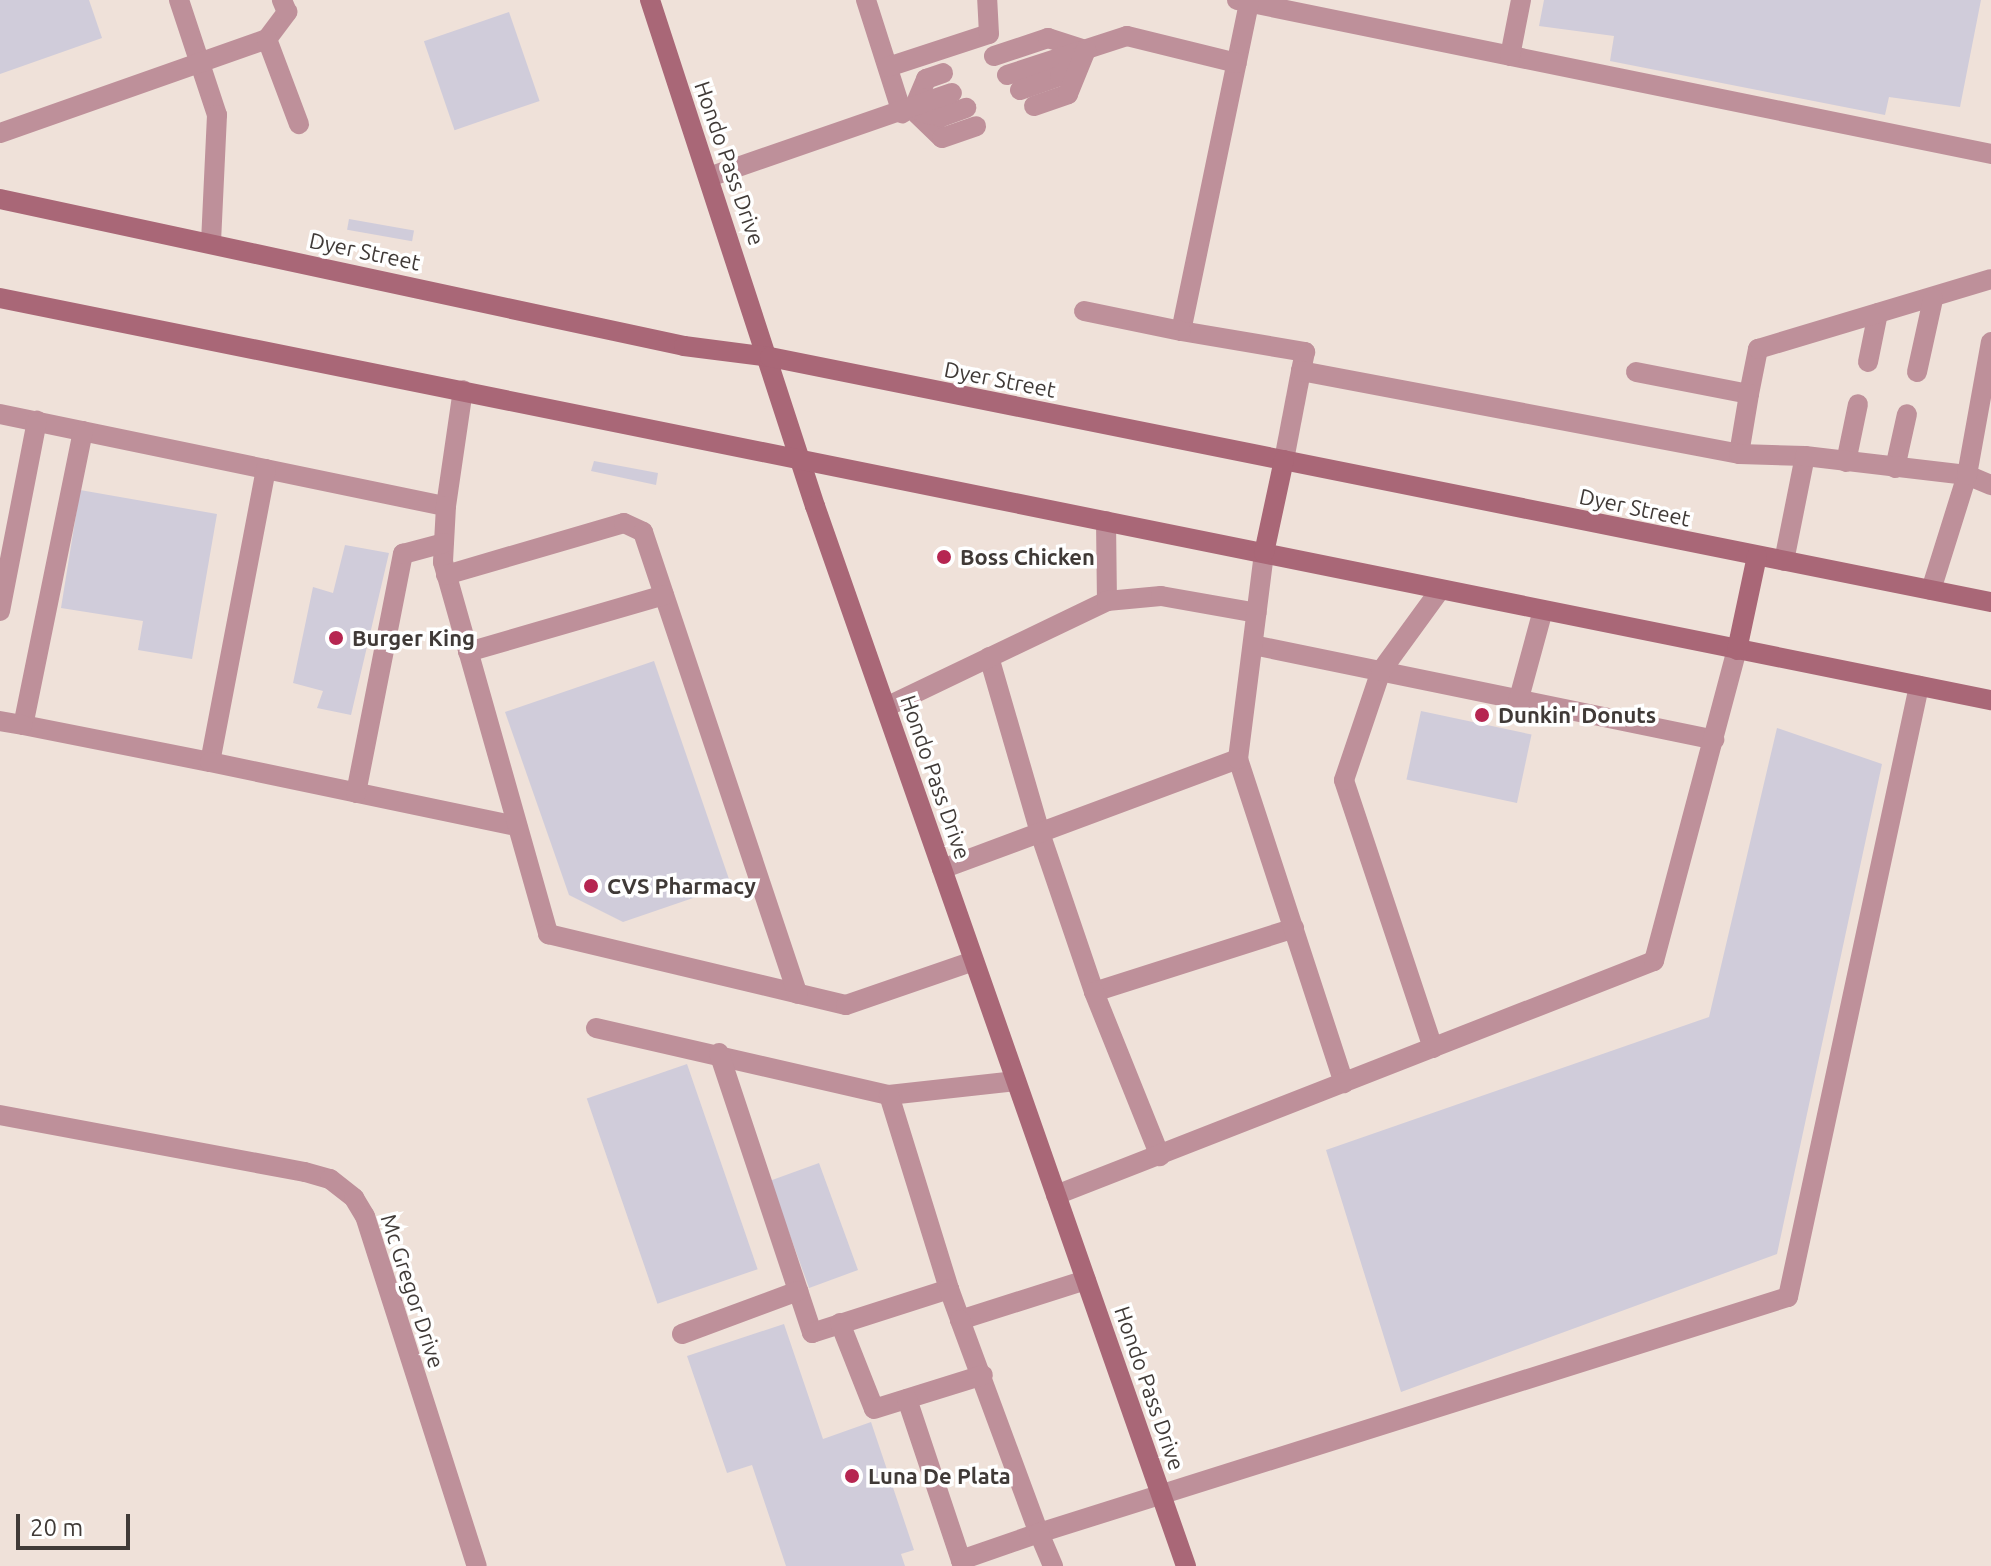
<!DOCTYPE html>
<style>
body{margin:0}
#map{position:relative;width:1991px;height:1566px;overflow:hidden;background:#efe1d9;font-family:Ubuntu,sans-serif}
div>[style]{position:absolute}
.building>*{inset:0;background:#d0ccda;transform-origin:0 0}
.service>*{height:20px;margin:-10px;padding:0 10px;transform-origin:10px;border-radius:10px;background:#be909a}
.minor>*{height:20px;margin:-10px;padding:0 10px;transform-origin:10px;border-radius:10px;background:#be909a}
.secondary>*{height:20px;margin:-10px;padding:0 10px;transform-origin:10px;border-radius:10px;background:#a96777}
.dots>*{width:22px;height:22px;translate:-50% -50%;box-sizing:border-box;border:4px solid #fff;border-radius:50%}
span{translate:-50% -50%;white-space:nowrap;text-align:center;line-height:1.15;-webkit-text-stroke:7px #fff;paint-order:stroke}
.street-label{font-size:22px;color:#403a37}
.poi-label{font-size:22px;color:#403a37;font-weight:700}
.left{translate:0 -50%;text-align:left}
.scale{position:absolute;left:16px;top:1514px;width:114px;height:36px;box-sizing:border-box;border:4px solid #403a37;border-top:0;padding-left:10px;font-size:24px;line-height:28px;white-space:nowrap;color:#403a37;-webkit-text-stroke:6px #fff;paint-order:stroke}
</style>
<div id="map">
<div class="building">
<div style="clip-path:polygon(0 0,89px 0,102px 38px,0 74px)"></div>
<div style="clip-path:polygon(1544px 0,1981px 0,1960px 107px,1889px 97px,1885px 115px,1610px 61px,1614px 36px,1539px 26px)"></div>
<div style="left:509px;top:12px;width:94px;height:90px;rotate:71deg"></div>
<div style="left:349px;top:219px;width:66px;height:11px;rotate:10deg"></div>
<div style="clip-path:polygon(594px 461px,658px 473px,656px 485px,591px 471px)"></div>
<div style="clip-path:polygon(80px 490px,217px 514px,192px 659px,138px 650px,143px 621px,61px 608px)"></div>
<div style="clip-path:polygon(345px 545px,389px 553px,351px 715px,317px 708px,323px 691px,293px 683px,313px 587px,333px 593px)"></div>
<div style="clip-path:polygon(654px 661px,731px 885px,623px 922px,569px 895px,505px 712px)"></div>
<div style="left:1421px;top:711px;width:113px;height:70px;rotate:12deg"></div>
<div style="clip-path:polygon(1777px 728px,1882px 764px,1777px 1254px,1401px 1392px,1326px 1150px,1709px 1017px)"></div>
<div style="left:687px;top:1064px;width:217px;height:106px;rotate:71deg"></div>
<div style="left:819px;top:1163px;width:114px;height:52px;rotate:70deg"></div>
<div style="clip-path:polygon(784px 1324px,823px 1439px,871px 1422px,914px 1550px,901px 1554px,905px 1566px,786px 1566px,752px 1465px,727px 1473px,687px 1356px)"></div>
</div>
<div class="service">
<div style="left:179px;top:0;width:121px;rotate:71.7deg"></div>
<div style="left:217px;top:115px;width:127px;rotate:92.7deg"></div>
<div style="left:866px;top:0;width:119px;rotate:72.3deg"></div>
<div style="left:1237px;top:0;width:770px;rotate:11.54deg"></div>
<div style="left:1249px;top:3px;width:335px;rotate:101.7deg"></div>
<div style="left:1181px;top:331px;width:126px;rotate:9.6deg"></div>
<div style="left:1305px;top:352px;width:19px;rotate:102deg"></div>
<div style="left:267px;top:39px;width:34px;rotate:-53deg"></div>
<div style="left:287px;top:12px;width:13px;rotate:-113deg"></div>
<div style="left:994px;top:56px;width:57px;rotate:-18.4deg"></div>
<div style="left:1048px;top:38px;width:40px;rotate:18deg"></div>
<div style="left:1510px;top:56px;width:57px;rotate:-78.9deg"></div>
<div style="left:888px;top:67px;width:106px;rotate:-18.1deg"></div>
<div style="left:989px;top:34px;width:34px;rotate:-93deg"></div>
<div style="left:1007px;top:75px;width:126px;rotate:-18deg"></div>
<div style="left:1127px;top:36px;width:113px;rotate:13.8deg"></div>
<div style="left:1020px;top:90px;width:42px;rotate:-19.3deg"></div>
<div style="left:1060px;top:76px;width:29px;rotate:-44deg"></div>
<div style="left:1034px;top:106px;width:36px;rotate:-19deg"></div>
<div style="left:1068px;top:94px;width:48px;rotate:-67.8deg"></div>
<div style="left:913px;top:110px;width:40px;rotate:44deg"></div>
<div style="left:942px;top:138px;width:36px;rotate:-19deg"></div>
<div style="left:913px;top:110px;width:29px;rotate:14deg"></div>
<div style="left:941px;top:117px;width:27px;rotate:-20deg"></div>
<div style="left:913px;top:110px;width:34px;rotate:-67deg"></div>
<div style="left:926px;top:79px;width:18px;rotate:-19deg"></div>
<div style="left:0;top:133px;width:283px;rotate:-19.4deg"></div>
<div style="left:267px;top:39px;width:91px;rotate:69.4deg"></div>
<div style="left:709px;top:177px;width:257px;rotate:-19.1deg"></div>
<div style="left:1084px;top:311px;width:99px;rotate:11.7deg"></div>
<div style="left:1868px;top:362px;width:50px;rotate:-78.5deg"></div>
<div style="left:1636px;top:372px;width:115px;rotate:11deg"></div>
<div style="left:1749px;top:394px;width:46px;rotate:-78.7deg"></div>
<div style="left:1758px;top:349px;width:243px;rotate:-16.7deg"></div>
<div style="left:1917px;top:372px;width:75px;rotate:-77.6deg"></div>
<div style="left:0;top:414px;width:455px;rotate:11.7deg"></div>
<div style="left:446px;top:506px;width:117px;rotate:-81.7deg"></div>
<div style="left:83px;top:431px;width:300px;rotate:101.5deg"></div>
<div style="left:23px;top:725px;width:191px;rotate:11.2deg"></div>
<div style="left:1739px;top:454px;width:61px;rotate:-80.5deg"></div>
<div style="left:1284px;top:460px;width:91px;rotate:-79.2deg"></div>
<div style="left:1301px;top:371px;width:446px;rotate:10.7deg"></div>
<div style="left:1739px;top:454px;width:66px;rotate:1.7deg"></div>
<div style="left:1846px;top:462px;width:59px;rotate:-78.3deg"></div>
<div style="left:1895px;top:468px;width:55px;rotate:-77.5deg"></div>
<div style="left:266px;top:469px;width:298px;rotate:100.8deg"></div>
<div style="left:210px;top:762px;width:314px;rotate:11.8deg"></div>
<div style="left:446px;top:506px;width:56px;rotate:93.1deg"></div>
<div style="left:443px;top:562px;width:387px;rotate:74.2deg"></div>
<div style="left:548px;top:934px;width:306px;rotate:13.4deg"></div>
<div style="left:846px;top:1005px;width:135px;rotate:-19deg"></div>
<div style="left:1106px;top:521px;width:80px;rotate:89.3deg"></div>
<div style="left:1784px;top:561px;width:107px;rotate:-78.7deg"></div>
<div style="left:1805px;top:456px;width:163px;rotate:6.7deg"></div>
<div style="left:1967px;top:475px;width:26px;rotate:23deg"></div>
<div style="left:446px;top:575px;width:185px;rotate:-16.3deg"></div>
<div style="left:624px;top:523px;width:21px;rotate:25deg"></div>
<div style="left:643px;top:532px;width:487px;rotate:71.5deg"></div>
<div style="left:1931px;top:590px;width:121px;rotate:-72.6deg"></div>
<div style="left:1967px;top:475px;width:135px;rotate:-79.8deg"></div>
<div style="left:0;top:611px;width:194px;rotate:-79deg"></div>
<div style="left:1253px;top:645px;width:471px;rotate:11.6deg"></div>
<div style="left:468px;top:652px;width:204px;rotate:-16.2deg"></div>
<div style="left:989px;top:657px;width:183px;rotate:73.8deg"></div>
<div style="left:1040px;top:833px;width:168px;rotate:71.2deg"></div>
<div style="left:1094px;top:992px;width:210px;rotate:-17.7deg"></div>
<div style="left:1518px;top:702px;width:95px;rotate:-74.8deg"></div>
<div style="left:886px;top:707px;width:245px;rotate:-25.6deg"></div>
<div style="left:1107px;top:601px;width:54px;rotate:-5.3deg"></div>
<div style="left:1161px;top:596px;width:97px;rotate:10deg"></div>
<div style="left:0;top:721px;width:23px;rotate:10deg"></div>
<div style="left:1238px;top:759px;width:341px;rotate:71.9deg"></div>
<div style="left:356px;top:793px;width:244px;rotate:-78.9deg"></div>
<div style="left:403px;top:554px;width:42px;rotate:-15deg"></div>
<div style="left:942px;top:869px;width:316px;rotate:-20.4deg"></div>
<div style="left:1238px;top:759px;width:208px;rotate:-82.8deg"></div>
<div style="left:1094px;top:992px;width:177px;rotate:68.1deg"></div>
<div style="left:596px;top:1028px;width:301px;rotate:12.9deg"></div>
<div style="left:1433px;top:1048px;width:282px;rotate:-108.4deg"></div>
<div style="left:1344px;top:780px;width:115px;rotate:-71.3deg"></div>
<div style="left:1381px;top:671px;width:100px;rotate:-53.9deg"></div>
<div style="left:719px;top:1053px;width:295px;rotate:71.6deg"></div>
<div style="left:812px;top:1333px;width:144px;rotate:-17.8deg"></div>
<div style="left:1016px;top:1081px;width:128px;rotate:173.7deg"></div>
<div style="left:889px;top:1095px;width:203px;rotate:72.8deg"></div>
<div style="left:949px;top:1289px;width:33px;rotate:70deg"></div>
<div style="left:960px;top:1320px;width:132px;rotate:-17.6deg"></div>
<div style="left:1056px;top:1195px;width:642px;rotate:-21.37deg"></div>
<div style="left:1654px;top:961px;width:322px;rotate:-75.1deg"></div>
<div style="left:960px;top:1320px;width:227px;rotate:69.7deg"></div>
<div style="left:1039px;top:1533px;width:785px;rotate:-17.49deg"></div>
<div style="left:1788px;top:1297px;width:625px;rotate:-77.9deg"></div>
<div style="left:840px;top:1323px;width:92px;rotate:68.4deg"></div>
<div style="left:874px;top:1409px;width:114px;rotate:-17.3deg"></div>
<div style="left:682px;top:1334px;width:124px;rotate:-20.3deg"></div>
<div style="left:907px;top:1399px;width:170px;rotate:71.5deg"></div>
<div style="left:963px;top:1566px;width:6px;rotate:-108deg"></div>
<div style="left:961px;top:1560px;width:83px;rotate:-19.1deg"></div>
<div style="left:1039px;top:1533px;width:36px;rotate:67deg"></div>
</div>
<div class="minor">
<div style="left:0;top:1115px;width:310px;rotate:10.6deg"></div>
<div style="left:305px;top:1172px;width:26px;rotate:16deg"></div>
<div style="left:330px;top:1179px;width:31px;rotate:38deg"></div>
<div style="left:354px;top:1198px;width:21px;rotate:59deg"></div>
<div style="left:365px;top:1216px;width:367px;rotate:72.3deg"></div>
</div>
<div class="secondary">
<div style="left:650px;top:0;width:532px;rotate:71.94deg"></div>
<div style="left:815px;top:506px;width:1123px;rotate:70.71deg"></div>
<div style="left:0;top:199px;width:700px;rotate:12.13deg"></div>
<div style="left:684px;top:346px;width:87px;rotate:7.3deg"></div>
<div style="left:770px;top:357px;width:1245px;rotate:11.35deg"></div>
<div style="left:0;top:298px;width:2031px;rotate:11.42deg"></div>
<div style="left:1264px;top:553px;width:95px;rotate:-77.9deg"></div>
<div style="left:1737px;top:650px;width:96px;rotate:-78deg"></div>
</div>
<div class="dots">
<div style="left:944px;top:557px;background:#b62651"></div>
<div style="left:336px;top:638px;background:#b62651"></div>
<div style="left:1482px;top:715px;background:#b62651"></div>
<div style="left:591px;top:886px;background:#b62651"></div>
<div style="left:852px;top:1476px;background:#b62651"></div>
</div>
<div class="street-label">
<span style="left:730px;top:163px;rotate:71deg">Hondo Pass Drive</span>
<span style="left:365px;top:251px;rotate:12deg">Dyer Street</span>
<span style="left:1000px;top:379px;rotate:11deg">Dyer Street</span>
<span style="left:1635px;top:507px;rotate:12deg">Dyer Street</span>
<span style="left:936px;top:777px;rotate:71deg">Hondo Pass Drive</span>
<span style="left:413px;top:1291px;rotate:72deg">Mc Gregor Drive</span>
<span style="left:1150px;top:1388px;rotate:71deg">Hondo Pass Drive</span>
</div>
<div class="poi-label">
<span class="left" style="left:960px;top:557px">Boss Chicken</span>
<span class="left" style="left:352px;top:638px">Burger King</span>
<span class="left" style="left:1498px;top:715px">Dunkin' Donuts</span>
<span class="left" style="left:607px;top:886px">CVS Pharmacy</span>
<span class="left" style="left:868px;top:1476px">Luna De Plata</span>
</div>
<div class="scale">20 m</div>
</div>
